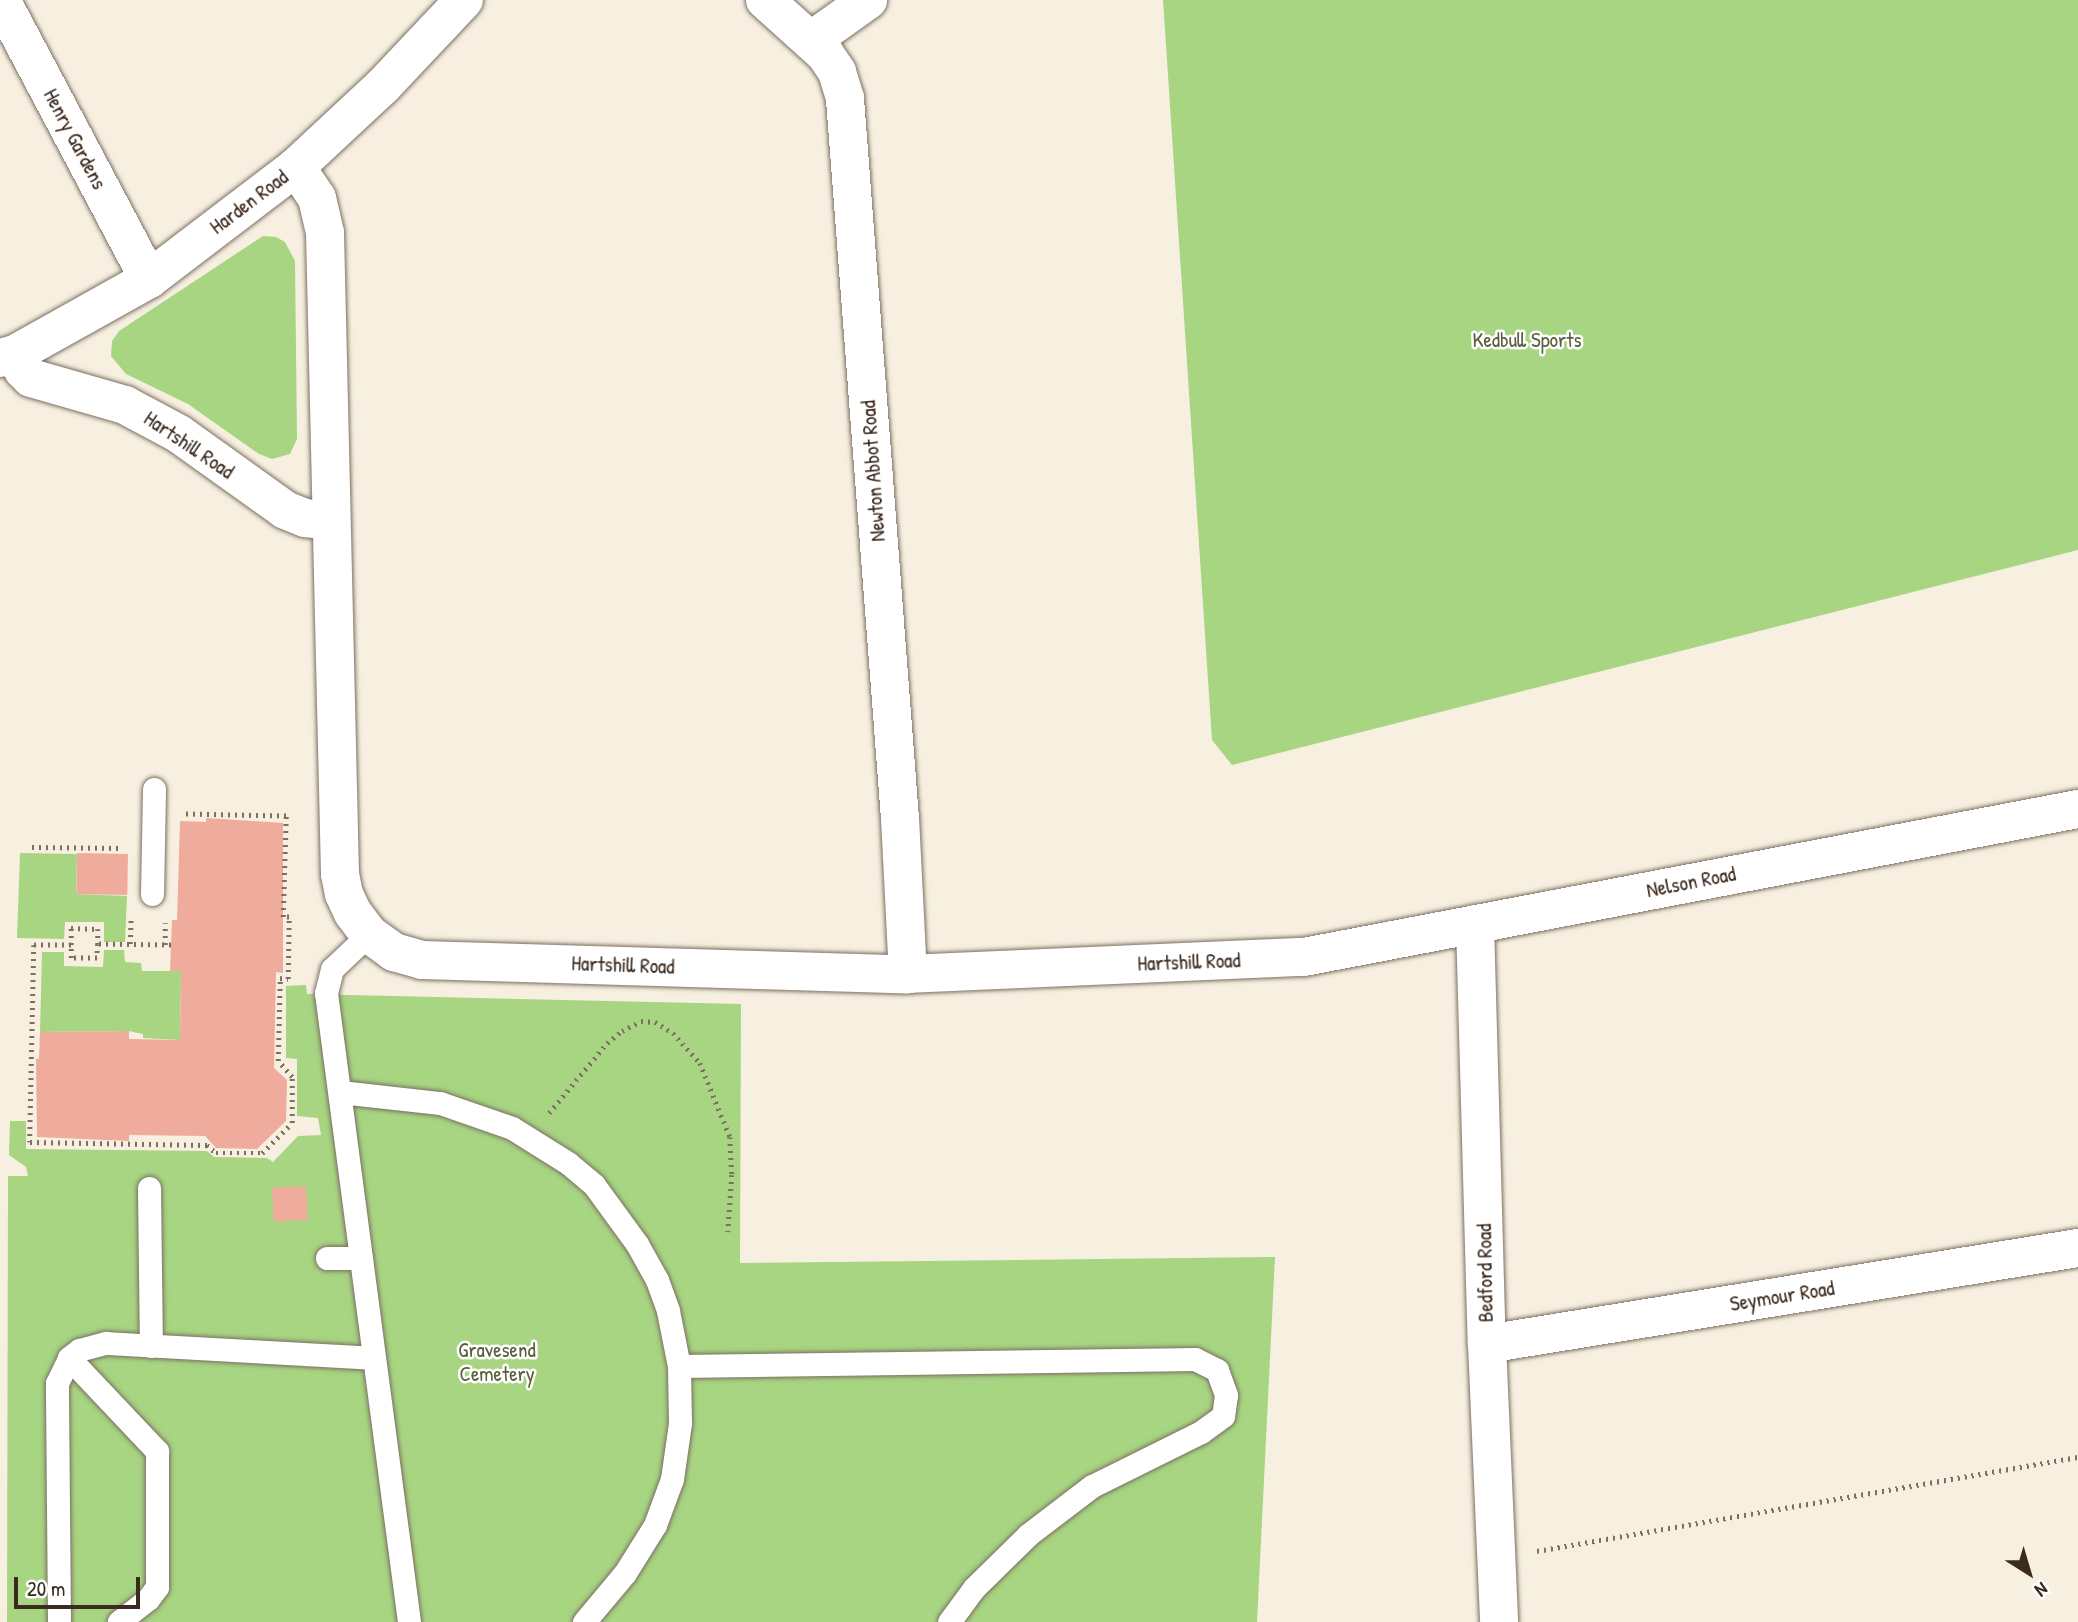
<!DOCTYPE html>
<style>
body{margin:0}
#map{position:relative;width:2078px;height:1622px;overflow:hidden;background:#f7f0e1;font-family:"Patrick Hand",sans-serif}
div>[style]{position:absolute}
.green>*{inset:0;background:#a7d582}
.building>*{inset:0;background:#efab9c;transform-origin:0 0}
.path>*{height:4.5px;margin-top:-2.25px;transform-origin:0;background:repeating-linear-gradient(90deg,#7d6f62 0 2px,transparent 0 7px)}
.roads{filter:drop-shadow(0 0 2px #7d6f62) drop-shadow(0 0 2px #7d6f62)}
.lane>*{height:23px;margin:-11.5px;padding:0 11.5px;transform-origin:11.5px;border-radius:11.5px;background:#fff}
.street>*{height:38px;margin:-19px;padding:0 19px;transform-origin:19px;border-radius:19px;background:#fff}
span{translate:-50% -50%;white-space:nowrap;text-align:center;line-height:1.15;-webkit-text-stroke:5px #fff;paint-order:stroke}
.street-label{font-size:21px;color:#3b2a1e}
.park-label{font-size:21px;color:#5b5d3c}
.north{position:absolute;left:1994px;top:1538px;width:70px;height:70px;-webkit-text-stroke:5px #fff;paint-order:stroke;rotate:143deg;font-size:19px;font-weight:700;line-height:28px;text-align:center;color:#3b2a1e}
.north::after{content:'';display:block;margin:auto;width:24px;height:32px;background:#3b2a1e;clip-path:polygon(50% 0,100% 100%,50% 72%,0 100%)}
.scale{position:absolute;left:14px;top:1577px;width:126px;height:32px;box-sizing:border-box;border:4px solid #3b2a1e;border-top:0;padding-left:9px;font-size:21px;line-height:24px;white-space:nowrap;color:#3b2a1e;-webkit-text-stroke:5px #fff;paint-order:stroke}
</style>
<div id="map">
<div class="green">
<div style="clip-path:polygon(1163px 0,2078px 0,2078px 550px,1232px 765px,1212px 740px)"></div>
<div style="clip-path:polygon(263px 236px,276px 237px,285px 242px,295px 261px,297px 439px,290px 454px,272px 459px,259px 454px,188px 404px,126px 374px,111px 356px,112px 341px,119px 331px)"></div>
<div style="clip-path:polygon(20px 853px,77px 854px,76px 894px,127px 896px,125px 942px,104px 942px,104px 922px,65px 922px,64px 939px,17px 938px)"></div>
<div style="clip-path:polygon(104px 950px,124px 950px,125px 962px,141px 963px,142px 971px,181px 971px,180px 1040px,143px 1038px,143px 1034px,129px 1031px,40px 1032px,42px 952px,64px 952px,64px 966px,103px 967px)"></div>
<div style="clip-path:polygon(306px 985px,307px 994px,741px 1004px,740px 1263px,1275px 1257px,1257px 1622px,7px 1622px,8px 1176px,28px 1176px,26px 1167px,9px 1155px,10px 1121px,26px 1121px,26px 1149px,207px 1151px,214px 1157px,267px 1158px,273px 1162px,298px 1136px,321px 1135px,318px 1118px,297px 1116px,297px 1059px,286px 1058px,286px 986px)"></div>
</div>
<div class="building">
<div style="clip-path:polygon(206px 818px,283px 823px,283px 973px,276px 972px,274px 1068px,287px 1080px,286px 1121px,257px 1149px,216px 1148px,205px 1136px,129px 1135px,129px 1141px,37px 1137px,36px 1059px,39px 1059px,40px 1032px,129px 1031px,129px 1039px,180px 1040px,181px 971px,170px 971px,172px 920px,177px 920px,180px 821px,206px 822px)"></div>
<div style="left:77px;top:853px;width:51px;height:41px;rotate:1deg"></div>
<div style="left:306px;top:1186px;width:34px;height:34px;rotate:87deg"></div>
</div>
<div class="path">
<div style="left:32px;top:847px;width:89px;rotate:0.6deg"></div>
<div style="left:130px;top:944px;width:27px;rotate:-88deg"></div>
<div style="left:71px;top:945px;width:17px;rotate:-90deg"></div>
<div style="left:71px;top:928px;width:27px;rotate:2deg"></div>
<div style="left:98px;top:929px;width:15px;rotate:90deg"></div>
<div style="left:165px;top:945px;width:22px;rotate:-90deg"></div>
<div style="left:171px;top:945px;width:73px;rotate:-179.2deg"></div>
<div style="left:98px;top:944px;width:14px;rotate:94deg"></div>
<div style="left:97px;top:958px;width:26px;rotate:180deg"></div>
<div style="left:71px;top:958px;width:13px;rotate:-90deg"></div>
<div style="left:71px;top:945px;width:37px;rotate:180deg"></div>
<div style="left:34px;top:945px;width:197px;rotate:91.2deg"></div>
<div style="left:30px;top:1142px;width:177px;rotate:1deg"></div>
<div style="left:207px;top:1145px;width:12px;rotate:42deg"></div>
<div style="left:216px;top:1153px;width:46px"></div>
<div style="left:262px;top:1153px;width:42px;rotate:-45deg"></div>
<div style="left:292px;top:1123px;width:46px;rotate:-90deg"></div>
<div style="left:292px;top:1077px;width:21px;rotate:-131deg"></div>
<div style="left:278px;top:1061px;width:83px;rotate:-88.6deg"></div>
<div style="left:280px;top:978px;width:8px;rotate:7deg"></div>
<div style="left:288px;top:979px;width:62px;rotate:-89.1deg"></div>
<div style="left:289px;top:917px;width:6px;rotate:180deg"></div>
<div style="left:283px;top:917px;width:101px;rotate:-88.3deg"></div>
<div style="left:286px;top:816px;width:100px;rotate:-178.9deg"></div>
<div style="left:549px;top:1113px;width:91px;rotate:-50.4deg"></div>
<div style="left:607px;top:1043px;width:19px;rotate:-39deg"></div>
<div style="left:622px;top:1031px;width:21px;rotate:-28deg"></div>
<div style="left:641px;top:1021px;width:14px;rotate:4deg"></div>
<div style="left:655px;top:1022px;width:21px;rotate:31deg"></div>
<div style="left:673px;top:1033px;width:40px;rotate:48deg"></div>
<div style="left:700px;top:1063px;width:80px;rotate:67.9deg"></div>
<div style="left:730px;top:1137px;width:38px;rotate:87deg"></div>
<div style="left:732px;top:1175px;width:57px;rotate:94deg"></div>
<div style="left:1537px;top:1551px;width:549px;rotate:-9.86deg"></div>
</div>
<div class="roads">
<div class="lane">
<div style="left:152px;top:894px;width:105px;rotate:-88.9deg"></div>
<div style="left:369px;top:934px;width:51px;rotate:136.6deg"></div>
<div style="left:332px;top:969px;width:25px;rotate:104deg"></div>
<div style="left:326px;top:993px;width:634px;rotate:82.48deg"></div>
<div style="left:340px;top:1092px;width:101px;rotate:6.3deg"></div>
<div style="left:440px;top:1103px;width:76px;rotate:19.1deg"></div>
<div style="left:512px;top:1128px;width:66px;rotate:32deg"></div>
<div style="left:568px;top:1163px;width:34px;rotate:40deg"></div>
<div style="left:594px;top:1185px;width:73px;rotate:53.9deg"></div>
<div style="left:637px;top:1244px;width:41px;rotate:60.9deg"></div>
<div style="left:657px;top:1280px;width:33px;rotate:70deg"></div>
<div style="left:668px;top:1311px;width:56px;rotate:78.7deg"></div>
<div style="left:679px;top:1366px;width:57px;rotate:89deg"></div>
<div style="left:680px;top:1423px;width:57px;rotate:98.1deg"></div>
<div style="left:672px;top:1479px;width:49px;rotate:110.3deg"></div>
<div style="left:655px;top:1525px;width:57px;rotate:122deg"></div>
<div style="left:625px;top:1573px;width:64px;rotate:129.9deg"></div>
<div style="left:149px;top:1188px;width:158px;rotate:89.3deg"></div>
<div style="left:327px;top:1258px;width:34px"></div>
<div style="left:69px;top:1358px;width:128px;rotate:46.6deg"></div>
<div style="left:157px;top:1451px;width:136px;rotate:90deg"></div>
<div style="left:157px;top:1587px;width:15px;rotate:127deg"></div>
<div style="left:148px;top:1599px;width:37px;rotate:142deg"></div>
<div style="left:679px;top:1366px;width:516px;rotate:-0.78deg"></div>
<div style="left:1195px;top:1359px;width:25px;rotate:27deg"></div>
<div style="left:1217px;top:1370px;width:27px;rotate:70deg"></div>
<div style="left:1226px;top:1395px;width:21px;rotate:98deg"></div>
<div style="left:1223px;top:1416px;width:27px;rotate:144deg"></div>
<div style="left:1201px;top:1432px;width:122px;rotate:153.6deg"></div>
<div style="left:1092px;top:1486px;width:81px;rotate:142.6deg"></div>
<div style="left:1028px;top:1535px;width:76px;rotate:135.5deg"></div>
<div style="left:974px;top:1588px;width:42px;rotate:126.3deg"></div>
<div style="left:59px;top:1622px;width:239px;rotate:-90.5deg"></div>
<div style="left:57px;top:1383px;width:28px;rotate:-64deg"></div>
<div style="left:69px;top:1358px;width:13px;rotate:-39deg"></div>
<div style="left:79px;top:1350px;width:28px;rotate:-15deg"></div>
<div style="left:106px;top:1343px;width:268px;rotate:3.2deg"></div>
</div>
<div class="street">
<div style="left:1px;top:0;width:316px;rotate:62.1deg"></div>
<div style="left:765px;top:0;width:81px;rotate:42deg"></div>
<div style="left:825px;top:54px;width:22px;rotate:56deg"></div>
<div style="left:837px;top:72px;width:28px;rotate:73deg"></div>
<div style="left:845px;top:99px;width:721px;rotate:85.63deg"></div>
<div style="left:900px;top:818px;width:156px;rotate:87.1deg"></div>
<div style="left:812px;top:40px;width:69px;rotate:-35.5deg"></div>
<div style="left:296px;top:167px;width:37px;rotate:56deg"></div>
<div style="left:317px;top:198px;width:36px;rotate:77deg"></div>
<div style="left:325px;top:233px;width:641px;rotate:88.66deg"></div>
<div style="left:340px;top:874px;width:20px;rotate:79deg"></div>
<div style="left:344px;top:894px;width:21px;rotate:65deg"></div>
<div style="left:353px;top:913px;width:26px;rotate:53deg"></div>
<div style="left:369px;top:934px;width:31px;rotate:36deg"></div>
<div style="left:394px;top:952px;width:29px;rotate:16deg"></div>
<div style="left:422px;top:960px;width:486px;rotate:1.7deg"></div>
<div style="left:908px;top:974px;width:396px;rotate:-2.5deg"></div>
<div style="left:1304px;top:957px;width:788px;rotate:-10.83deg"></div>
<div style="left:15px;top:354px;width:18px;rotate:63deg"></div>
<div style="left:23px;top:370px;width:11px;rotate:45deg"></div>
<div style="left:31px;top:378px;width:98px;rotate:16deg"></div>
<div style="left:125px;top:405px;width:61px;rotate:28.2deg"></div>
<div style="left:179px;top:434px;width:130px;rotate:35.6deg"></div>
<div style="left:285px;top:510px;width:22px;rotate:22deg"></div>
<div style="left:305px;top:518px;width:24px;rotate:7deg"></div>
<div style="left:0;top:358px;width:16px;rotate:-15deg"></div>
<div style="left:15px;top:354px;width:154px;rotate:-29.2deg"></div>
<div style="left:149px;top:279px;width:185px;rotate:-37.3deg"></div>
<div style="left:296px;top:167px;width:119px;rotate:-43deg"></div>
<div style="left:383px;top:86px;width:118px;rotate:-46.7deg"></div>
<div style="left:1475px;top:924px;width:420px;rotate:88.4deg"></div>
<div style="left:1487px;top:1344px;width:278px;rotate:87.5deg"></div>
<div style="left:1487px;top:1344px;width:599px;rotate:-9.23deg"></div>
</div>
</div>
<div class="street-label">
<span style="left:75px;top:139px;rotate:62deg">Henry Gardens</span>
<span style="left:249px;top:202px;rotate:-37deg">Harden Road</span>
<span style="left:189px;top:445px;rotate:34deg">Hartshill Road</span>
<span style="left:873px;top:471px;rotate:-94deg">Newton Abbot Road</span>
<span style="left:1691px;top:882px;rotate:-11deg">Nelson Road</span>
<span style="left:1189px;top:962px;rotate:-2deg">Hartshill Road</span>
<span style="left:623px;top:965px;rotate:2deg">Hartshill Road</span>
<span style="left:1485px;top:1273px;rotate:-91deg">Bedford Road</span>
<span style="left:1782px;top:1296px;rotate:-9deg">Seymour Road</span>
</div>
<div class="park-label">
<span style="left:1527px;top:340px">Kedbull Sports</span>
<span style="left:497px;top:1362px">Gravesend<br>Cemetery</span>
</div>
<div class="north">N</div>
<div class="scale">20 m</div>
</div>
